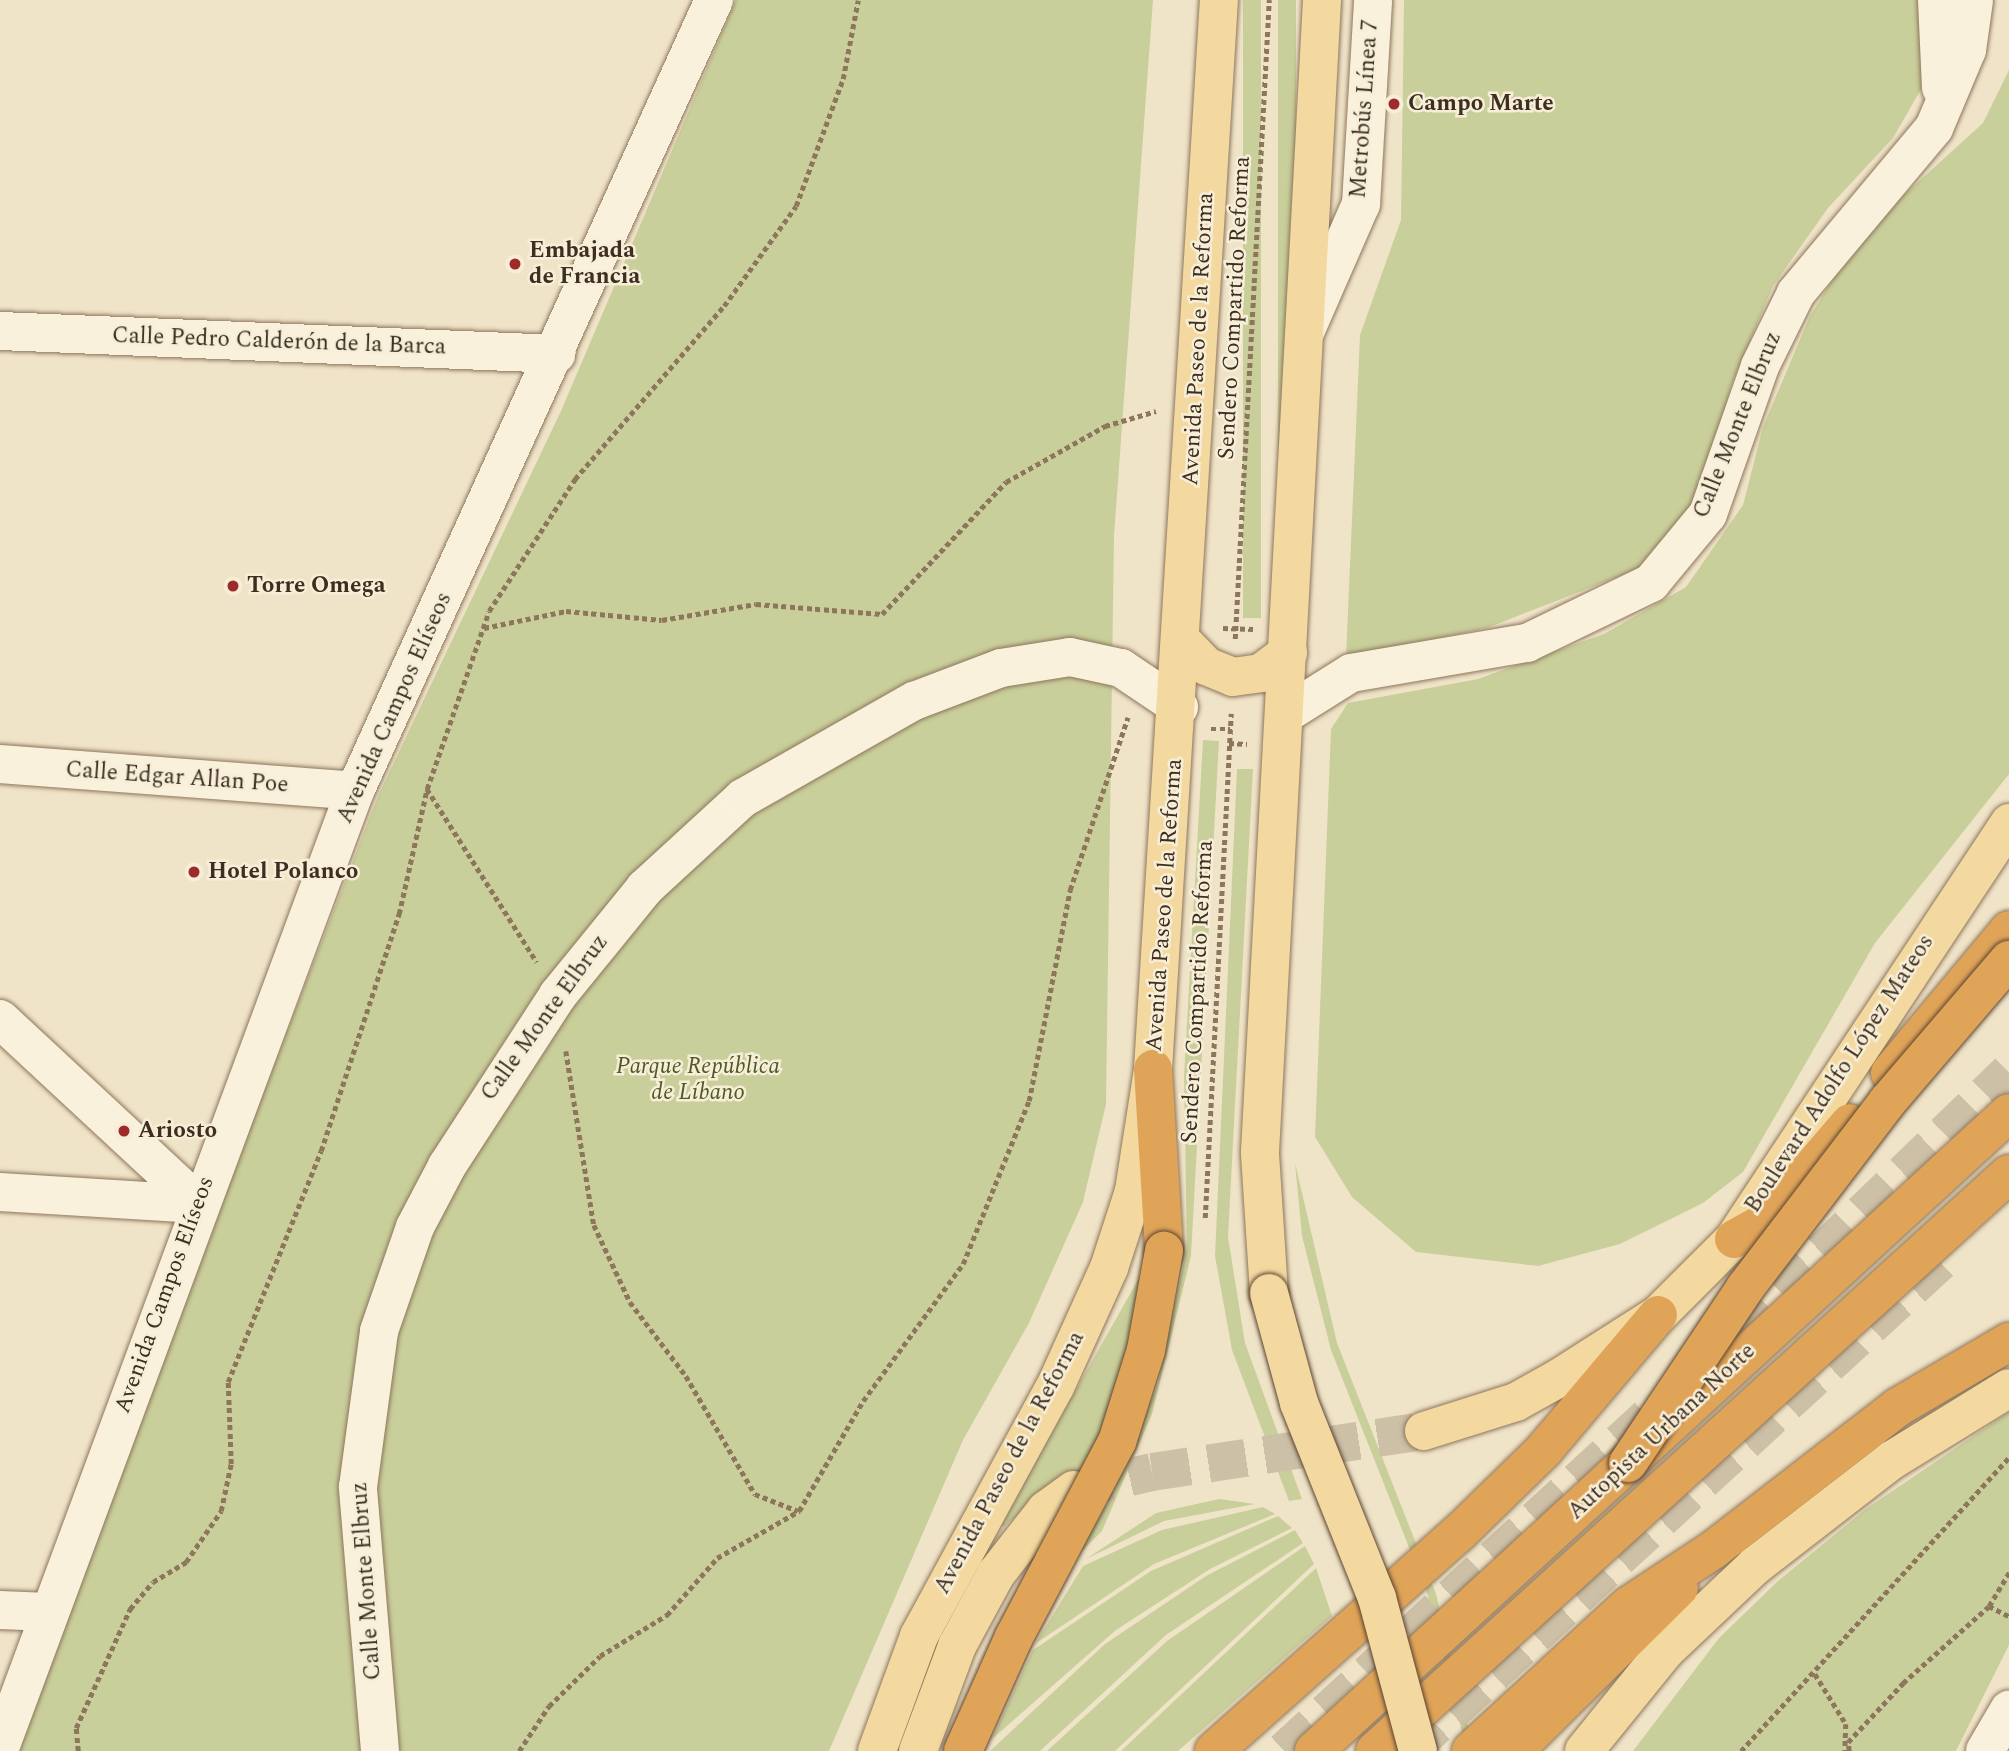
<!DOCTYPE html>
<meta charset="utf-8">
<style>
body{margin:0}
#map{position:relative;width:2009px;height:1751px;overflow:hidden;background:#f0e4c8;font-family:Spectral,serif}
div>[style]{position:absolute}
.green>*{inset:0;background:#c9cf9b;transform-origin:0 0}
.major-tunnel>*{height:38px;margin-top:-19px;transform-origin:0;background:repeating-linear-gradient(90deg,#ccc0a6 0 38px,transparent 0 57px)}
.highway-tunnel>*{height:38px;margin-top:-19px;transform-origin:0;background:repeating-linear-gradient(90deg,#ccc0a6 0 38px,transparent 0 57px)}
.path>*{height:4.5px;margin-top:-2.25px;transform-origin:0;background:repeating-linear-gradient(90deg,#8d765c 0 5px,transparent 0 8.5px)}
.roads{filter:drop-shadow(0 0 2px #8d765c) drop-shadow(0 0 2px #8d765c)}
.minor>*{height:38px;margin:-19px;padding:0 19px;transform-origin:19px;border-radius:19px;background:#faf1dc}
.major>*{height:38px;margin:-19px;padding:0 19px;transform-origin:19px;border-radius:19px;background:#f3d9a0}
.highway>*{height:38px;margin:-19px;padding:0 19px;transform-origin:19px;border-radius:19px;background:#e0a458}
.bridges{filter:drop-shadow(0 0 2px #5b4430) drop-shadow(0 0 2px #5b4430)}
.major-bridge>*{height:38px;margin:-19px;padding:0 19px;transform-origin:19px;border-radius:19px;background:#f3d9a0}
.highway-bridge>*{height:38px;margin:-19px;padding:0 19px;transform-origin:19px;border-radius:19px;background:#e0a458}
.dots>*{width:19px;height:19px;translate:-50% -50%;box-sizing:border-box;border:4px solid #f7eed8;border-radius:50%}
span{translate:-50% -50%;white-space:nowrap;text-align:center;line-height:1.15;-webkit-text-stroke:5px #f7eed8;paint-order:stroke}
.poi-label{font-size:23px;color:#3d2e20;font-weight:700}
.left{translate:0 -50%;text-align:left}
.street-label{font-size:23px;color:#3d2e20}
.park-label{font-size:23px;color:#4d5a26;font-style:italic}
</style>
<div id="map">
<div class="green">
<div style="clip-path:polygon(736px 0,1153px 0,1114px 536px,1106px 1104px,1083px 1202px,1029px 1323px,963px 1440px,829px 1751px,9px 1751px,378px 796px,561px 411px)"></div>
<div style="left:1243px;top:0;width:18px;height:618px"></div>
<div style="left:1278px;top:0;width:18px;height:620px"></div>
<div style="clip-path:polygon(1404px 0,1928px 0,1927px 79px,1893px 138px,1828px 208px,1773px 286px,1731px 386px,1703px 493px,1643px 567px,1487px 628px,1346px 657px,1360px 335px,1401px 220px)"></div>
<div style="clip-path:polygon(2009px 70px,2009px 774px,1875px 943px,1743px 1172px,1703px 1203px,1620px 1244px,1538px 1266px,1416px 1252px,1352px 1197px,1315px 1137px,1331px 729px,1348px 703px,1478px 679px,1604px 634px,1686px 587px,1743px 505px,1763px 427px,1810px 316px,1861px 234px,1983px 123px)"></div>
<div style="clip-path:polygon(1203px 740px,1219px 741px,1191px 1256px,1152px 1414px,1102px 1531px,1076px 1557px,1111px 1498px,1158px 1384px,1187px 1249px,1184px 1076px)"></div>
<div style="clip-path:polygon(1237px 769px,1253px 769px,1228px 1237px,1245px 1343px,1302px 1499px,1289px 1501px,1232px 1350px,1215px 1256px)"></div>
<div style="clip-path:polygon(1295px 1163px,1337px 1343px,1436px 1594px,1470px 1734px,1463px 1736px,1427px 1593px,1331px 1350px,1302px 1236px)"></div>
<div style="clip-path:polygon(1143px 1271px,1136px 1329px,1091px 1462px,1045px 1490px,1004px 1527px,1000px 1524px)"></div>
<div style="clip-path:polygon(2009px 1412px,2009px 1645px,1956px 1751px,1633px 1751px,1719px 1638px,1778px 1581px,1866px 1509px)"></div>
<div style="clip-path:polygon(1219px 1499px,1255px 1504px,1164px 1521px,1086px 1559px,1156px 1513px)"></div>
<div style="clip-path:polygon(1263px 1507px,1275px 1514px,1154px 1564px,1035px 1644px,1083px 1566px,1162px 1530px)"></div>
<div style="clip-path:polygon(1278px 1516px,1292px 1528px,1210px 1569px,1116px 1630px,992px 1739px,1033px 1650px,1151px 1571px)"></div>
<div style="clip-path:polygon(1295px 1530px,1303px 1543px,1166px 1635px,1040px 1751px,990px 1751px,1105px 1644px,1206px 1576px)"></div>
<div style="clip-path:polygon(1305px 1546px,1314px 1564px,1115px 1751px,1047px 1751px,1167px 1641px)"></div>
<div style="clip-path:polygon(1316px 1568px,1332px 1616px,1178px 1751px,1121px 1751px)"></div>
</div>
<div class="major-tunnel">
<div style="left:1074px;top:1490px;width:80px;rotate:-13deg"></div>
<div style="left:1152px;top:1472px;width:275px;rotate:-8.6deg"></div>
</div>
<div class="highway-tunnel">
<div style="left:1698px;top:1371px;width:431px;rotate:-43.9deg"></div>
<div style="left:1284px;top:1751px;width:505px;rotate:-42.59deg"></div>
<div style="left:1409px;top:1751px;width:740px;rotate:-42.64deg"></div>
</div>
<div class="path">
<div style="left:484px;top:628px;width:84px;rotate:-11.7deg"></div>
<div style="left:566px;top:611px;width:96px;rotate:5.4deg"></div>
<div style="left:662px;top:620px;width:95px;rotate:-9.7deg"></div>
<div style="left:756px;top:604px;width:126px;rotate:4.5deg"></div>
<div style="left:882px;top:614px;width:181px;rotate:-46.8deg"></div>
<div style="left:1006px;top:482px;width:114px;rotate:-29.5deg"></div>
<div style="left:1105px;top:426px;width:53px;rotate:-16.4deg"></div>
<div style="left:1223px;top:628px;width:30px;rotate:2deg"></div>
<div style="left:1235px;top:639px;width:640px;rotate:-86.95deg"></div>
<div style="left:1211px;top:729px;width:19px"></div>
<div style="left:1229px;top:743px;width:18px;rotate:3deg"></div>
<div style="left:427px;top:789px;width:205px;rotate:57.6deg"></div>
<div style="left:566px;top:1051px;width:176px;rotate:80.9deg"></div>
<div style="left:594px;top:1225px;width:85px;rotate:64.9deg"></div>
<div style="left:630px;top:1302px;width:93px;rotate:52.9deg"></div>
<div style="left:686px;top:1376px;width:137px;rotate:59.7deg"></div>
<div style="left:755px;top:1494px;width:46px;rotate:21.6deg"></div>
<div style="left:1205px;top:1218px;width:505px;rotate:-87.05deg"></div>
<div style="left:1989px;top:1606px;width:22px;rotate:27deg"></div>
<div style="left:1815px;top:1674px;width:59px;rotate:58.2deg"></div>
<div style="left:1846px;top:1724px;width:27px;rotate:92deg"></div>
<div style="left:78px;top:1751px;width:23px;rotate:-95deg"></div>
<div style="left:76px;top:1728px;width:131px;rotate:-65.6deg"></div>
<div style="left:130px;top:1609px;width:35px;rotate:-50deg"></div>
<div style="left:153px;top:1582px;width:39px;rotate:-31deg"></div>
<div style="left:186px;top:1562px;width:62px;rotate:-55.5deg"></div>
<div style="left:221px;top:1511px;width:48px;rotate:-78deg"></div>
<div style="left:231px;top:1464px;width:82px;rotate:-92.1deg"></div>
<div style="left:228px;top:1382px;width:249px;rotate:-68.1deg"></div>
<div style="left:321px;top:1151px;width:250px;rotate:-71.8deg"></div>
<div style="left:399px;top:914px;width:128px;rotate:-77.4deg"></div>
<div style="left:427px;top:789px;width:188px;rotate:-70.8deg"></div>
<div style="left:489px;top:611px;width:158px;rotate:-56.9deg"></div>
<div style="left:575px;top:479px;width:228px;rotate:-49.3deg"></div>
<div style="left:724px;top:306px;width:123px;rotate:-54.2deg"></div>
<div style="left:796px;top:206px;width:135px;rotate:-69.7deg"></div>
<div style="left:843px;top:79px;width:80px;rotate:-79.2deg"></div>
<div style="left:519px;top:1751px;width:54px;rotate:-56.3deg"></div>
<div style="left:549px;top:1706px;width:71px;rotate:-44.4deg"></div>
<div style="left:600px;top:1656px;width:79px;rotate:-31.5deg"></div>
<div style="left:667px;top:1615px;width:76px;rotate:-48.7deg"></div>
<div style="left:717px;top:1558px;width:95px;rotate:-29.8deg"></div>
<div style="left:799px;top:1511px;width:127px;rotate:-59.8deg"></div>
<div style="left:863px;top:1401px;width:170px;rotate:-53.9deg"></div>
<div style="left:963px;top:1264px;width:176px;rotate:-68deg"></div>
<div style="left:1029px;top:1101px;width:215px;rotate:-79deg"></div>
<div style="left:1070px;top:890px;width:182px;rotate:-71.5deg"></div>
<div style="left:1741px;top:1751px;width:397px;rotate:-47.6deg"></div>
<div style="left:1849px;top:1751px;width:9px;rotate:-96deg"></div>
<div style="left:1848px;top:1742px;width:81px;rotate:-47deg"></div>
<div style="left:1903px;top:1683px;width:115px;rotate:-41.8deg"></div>
<div style="left:1989px;top:1606px;width:39px;rotate:-59deg"></div>
</div>
<div class="roads">
<div class="minor">
<div style="left:1937px;top:0;width:88px;rotate:87.4deg"></div>
<div style="left:0;top:331px;width:557px;rotate:2.36deg"></div>
<div style="left:1305px;top:332px;width:140px;rotate:-66.4deg"></div>
<div style="left:1361px;top:204px;width:204px;rotate:-86.6deg"></div>
<div style="left:1284px;top:715px;width:79px;rotate:-32.1deg"></div>
<div style="left:1351px;top:673px;width:179px;rotate:-9.7deg"></div>
<div style="left:1527px;top:643px;width:138px;rotate:-25.8deg"></div>
<div style="left:1651px;top:583px;width:89px;rotate:-50.4deg"></div>
<div style="left:1708px;top:514px;width:157px;rotate:-70.6deg"></div>
<div style="left:1760px;top:366px;width:81px;rotate:-63.7deg"></div>
<div style="left:1796px;top:293px;width:215px;rotate:-50.1deg"></div>
<div style="left:1934px;top:128px;width:85px;rotate:-67.1deg"></div>
<div style="left:1967px;top:50px;width:50px;rotate:-82deg"></div>
<div style="left:0;top:764px;width:356px;rotate:4.3deg"></div>
<div style="left:0;top:1019px;width:272px;rotate:42.9deg"></div>
<div style="left:0;top:1192px;width:199px;rotate:3.5deg"></div>
<div style="left:0;top:1610px;width:48px;rotate:2.4deg"></div>
<div style="left:0;top:1748px;width:1021px;rotate:-69.65deg"></div>
<div style="left:355px;top:791px;width:869px;rotate:-65.59deg"></div>
<div style="left:380px;top:1751px;width:265px;rotate:-94.8deg"></div>
<div style="left:358px;top:1487px;width:157px;rotate:-82.3deg"></div>
<div style="left:379px;top:1331px;width:110px;rotate:-70.9deg"></div>
<div style="left:415px;top:1227px;width:69px;rotate:-62.3deg"></div>
<div style="left:447px;top:1166px;width:204px;rotate:-57deg"></div>
<div style="left:558px;top:995px;width:138px;rotate:-50.9deg"></div>
<div style="left:645px;top:888px;width:133px;rotate:-42.6deg"></div>
<div style="left:743px;top:798px;width:197px;rotate:-29.6deg"></div>
<div style="left:914px;top:701px;width:93px;rotate:-20.8deg"></div>
<div style="left:1001px;top:668px;width:70px;rotate:-9.1deg"></div>
<div style="left:1070px;top:657px;width:52px;rotate:12.2deg"></div>
<div style="left:1121px;top:668px;width:70px;rotate:33.9deg"></div>
<div style="left:1985px;top:1751px;width:48px;rotate:-59.7deg"></div>
</div>
<div class="major">
<div style="left:1183px;top:642px;width:33px;rotate:46deg"></div>
<div style="left:1206px;top:666px;width:29px;rotate:22deg"></div>
<div style="left:1233px;top:677px;width:28px;rotate:-8deg"></div>
<div style="left:1261px;top:673px;width:34px;rotate:-37deg"></div>
<div style="left:1269px;top:1293px;width:141px;rotate:-93.7deg"></div>
<div style="left:1260px;top:1152px;width:1154px;rotate:-86.92deg"></div>
<div style="left:1424px;top:1431px;width:96px;rotate:-17.5deg"></div>
<div style="left:1516px;top:1402px;width:49px;rotate:-29.2deg"></div>
<div style="left:1559px;top:1378px;width:117px;rotate:-32.5deg"></div>
<div style="left:1658px;top:1315px;width:107px;rotate:-45deg"></div>
<div style="left:1734px;top:1239px;width:499px;rotate:-56.5deg"></div>
<div style="left:877px;top:1751px;width:122px;rotate:-69.9deg"></div>
<div style="left:919px;top:1636px;width:284px;rotate:-61.4deg"></div>
<div style="left:1055px;top:1387px;width:131px;rotate:-65.6deg"></div>
<div style="left:1109px;top:1268px;width:81px;rotate:-72deg"></div>
<div style="left:1134px;top:1191px;width:123px;rotate:-81.1deg"></div>
<div style="left:1153px;top:1069px;width:1071px;rotate:-86.47deg"></div>
<div style="left:918px;top:1751px;width:112px;rotate:-69.6deg"></div>
<div style="left:957px;top:1646px;width:82px;rotate:-61.6deg"></div>
<div style="left:996px;top:1574px;width:81px;rotate:-52deg"></div>
<div style="left:1046px;top:1510px;width:34px;rotate:-36deg"></div>
<div style="left:1584px;top:1751px;width:129px;rotate:-51deg"></div>
<div style="left:1665px;top:1651px;width:125px;rotate:-43.4deg"></div>
<div style="left:1756px;top:1565px;width:172px;rotate:-37.7deg"></div>
<div style="left:1892px;top:1460px;width:137px;rotate:-31.6deg"></div>
</div>
<div class="highway">
<div style="left:1153px;top:1069px;width:182px;rotate:86.5deg"></div>
<div style="left:1890px;top:1073px;width:186px;rotate:-50.2deg"></div>
<div style="left:1734px;top:1239px;width:35px;rotate:-29deg"></div>
<div style="left:1765px;top:1222px;width:130px;rotate:-49.4deg"></div>
<div style="left:1214px;top:1751px;width:328px;rotate:-41.7deg"></div>
<div style="left:1459px;top:1533px;width:117px;rotate:-44.3deg"></div>
<div style="left:1543px;top:1451px;width:178px;rotate:-49.8deg"></div>
<div style="left:1314px;top:1751px;width:943px;rotate:-42.55deg"></div>
<div style="left:1375px;top:1751px;width:857px;rotate:-42.31deg"></div>
<div style="left:1471px;top:1751px;width:214px;rotate:-42.7deg"></div>
<div style="left:1628px;top:1606px;width:102px;rotate:-33.4deg"></div>
<div style="left:1713px;top:1550px;width:234px;rotate:-37.7deg"></div>
<div style="left:1898px;top:1407px;width:129px;rotate:-30.4deg"></div>
<div style="left:1514px;top:1751px;width:232px;rotate:-44.7deg"></div>
</div>
</div>
<div class="bridges">
<div class="major-bridge">
<div style="left:1269px;top:1293px;width:114px;rotate:74.7deg"></div>
<div style="left:1299px;top:1403px;width:210px;rotate:68.2deg"></div>
<div style="left:1377px;top:1598px;width:158px;rotate:75deg"></div>
</div>
<div class="highway-bridge">
<div style="left:1628px;top:1463px;width:211px;rotate:-56.2deg"></div>
<div style="left:1745px;top:1288px;width:235px;rotate:-52.6deg"></div>
<div style="left:1888px;top:1101px;width:186px;rotate:-49.4deg"></div>
<div style="left:963px;top:1751px;width:125px;rotate:-65.9deg"></div>
<div style="left:1014px;top:1637px;width:221px;rotate:-62.2deg"></div>
<div style="left:1117px;top:1442px;width:96px;rotate:-72.5deg"></div>
<div style="left:1146px;top:1350px;width:101px;rotate:-79.7deg"></div>
</div>
</div>
<div class="dots">
<div style="left:1394px;top:104px;background:#9e2a2b"></div>
<div style="left:515px;top:264px;background:#9e2a2b"></div>
<div style="left:233px;top:586px;background:#9e2a2b"></div>
<div style="left:194px;top:872px;background:#9e2a2b"></div>
<div style="left:124px;top:1131px;background:#9e2a2b"></div>
</div>
<div class="poi-label">
<span class="left" style="left:1408px;top:104px">Campo Marte</span>
<span class="left" style="left:529px;top:264px">Embajada<br>de Francia</span>
<span class="left" style="left:247px;top:586px">Torre Omega</span>
<span class="left" style="left:208px;top:872px">Hotel Polanco</span>
<span class="left" style="left:138px;top:1131px">Ariosto</span>
</div>
<div class="street-label">
<span style="left:1365px;top:109px;rotate:-86deg">Metrobús Línea 7</span>
<span style="left:1235px;top:308px;rotate:-87deg">Sendero Compartido Reforma</span>
<span style="left:1199px;top:339px;rotate:-87deg">Avenida Paseo de la Reforma</span>
<span style="left:279px;top:342px;rotate:2deg">Calle Pedro Calderón de la Barca</span>
<span style="left:1738px;top:425px;rotate:-68deg">Calle Monte Elbruz</span>
<span style="left:395px;top:708px;rotate:-66deg">Avenida Campos Elíseos</span>
<span style="left:177px;top:778px;rotate:4deg">Calle Edgar Allan Poe</span>
<span style="left:1165px;top:905px;rotate:-86deg">Avenida Paseo de la Reforma</span>
<span style="left:1198px;top:992px;rotate:-87deg">Sendero Compartido Reforma</span>
<span style="left:545px;top:1018px;rotate:-54deg">Calle Monte Elbruz</span>
<span style="left:1840px;top:1074px;rotate:-57deg">Boulevard Adolfo López Mateos</span>
<span style="left:165px;top:1295px;rotate:-70deg">Avenida Campos Elíseos</span>
<span style="left:1662px;top:1432px;rotate:-43deg">Autopista Urbana Norte</span>
<span style="left:1010px;top:1463px;rotate:-62deg">Avenida Paseo de la Reforma</span>
<span style="left:367px;top:1581px;rotate:-94deg">Calle Monte Elbruz</span>
</div>
<div class="park-label">
<span style="left:698px;top:1080px">Parque República<br>de Líbano</span>
</div>
</div>
